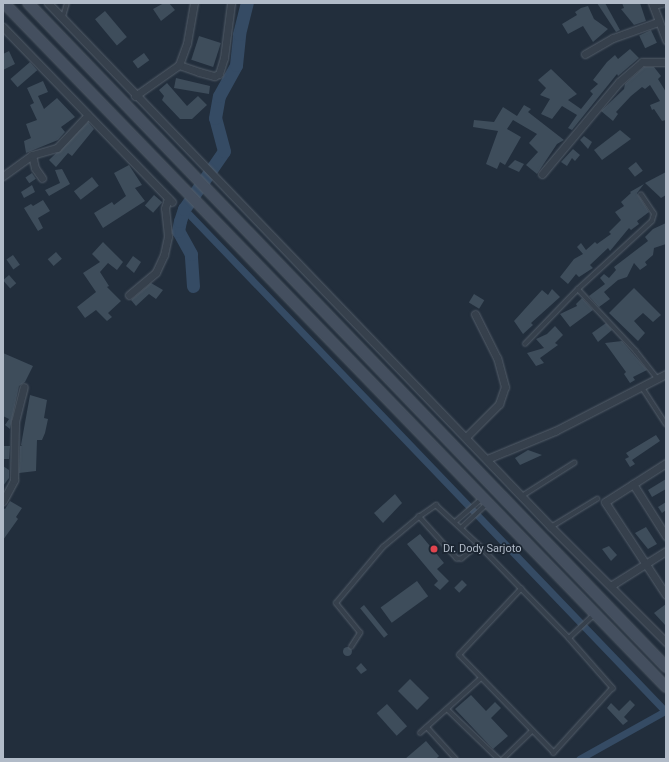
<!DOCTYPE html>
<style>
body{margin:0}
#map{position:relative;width:669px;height:762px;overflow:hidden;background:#222e3c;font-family:Roboto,sans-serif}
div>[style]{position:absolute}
.canal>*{height:7px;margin:-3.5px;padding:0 3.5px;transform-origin:3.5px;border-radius:3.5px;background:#354b64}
.river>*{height:13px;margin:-6.5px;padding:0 6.5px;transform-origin:6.5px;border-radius:6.5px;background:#354b64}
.building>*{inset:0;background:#3e4d5b;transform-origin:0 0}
.round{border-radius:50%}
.roads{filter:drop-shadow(0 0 1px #545e6a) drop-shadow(0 0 1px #545e6a)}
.service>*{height:3.5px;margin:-1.75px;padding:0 1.75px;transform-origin:1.75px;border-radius:1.75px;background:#36404c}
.minor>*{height:7px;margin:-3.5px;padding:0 3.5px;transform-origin:3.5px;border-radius:3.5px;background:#36404c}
.secondary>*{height:10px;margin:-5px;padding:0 5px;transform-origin:5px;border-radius:5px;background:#444f5f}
.dots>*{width:11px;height:11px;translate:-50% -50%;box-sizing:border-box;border:2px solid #1b2531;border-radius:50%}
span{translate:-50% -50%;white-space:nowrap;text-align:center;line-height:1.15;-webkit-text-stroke:3.5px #1b2531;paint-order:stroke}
.poi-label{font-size:11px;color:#b1bbc8}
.left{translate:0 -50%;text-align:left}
.frame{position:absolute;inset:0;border:4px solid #b1bbc8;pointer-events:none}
</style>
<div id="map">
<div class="canal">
<div style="left:184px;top:209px;width:695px;rotate:46.22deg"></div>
<div style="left:665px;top:711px;width:98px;rotate:150.8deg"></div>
</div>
<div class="river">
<div style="left:193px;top:286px;width:32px;rotate:-94deg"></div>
<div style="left:191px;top:254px;width:26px;rotate:-119deg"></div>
<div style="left:178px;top:231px;width:10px;rotate:-79deg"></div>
<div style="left:180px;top:221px;width:13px;rotate:-72deg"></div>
<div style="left:184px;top:209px;width:70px;rotate:-55.4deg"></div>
<div style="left:224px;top:151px;width:34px;rotate:-105deg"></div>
<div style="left:215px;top:118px;width:22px;rotate:-80deg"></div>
<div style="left:219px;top:96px;width:35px;rotate:-61deg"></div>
<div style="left:236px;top:65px;width:31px;rotate:-84deg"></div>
<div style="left:239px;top:34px;width:32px;rotate:-76deg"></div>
</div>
<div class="building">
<div style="clip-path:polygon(164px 3px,169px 3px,175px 10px,161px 21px,153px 9px)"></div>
<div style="clip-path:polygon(597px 3px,605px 3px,620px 30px,616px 32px)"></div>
<div style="clip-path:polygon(622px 3px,640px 3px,646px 21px,634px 25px,621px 9px,624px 8px)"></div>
<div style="clip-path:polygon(588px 6px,594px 19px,608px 29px,593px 42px,583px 26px,568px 34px,562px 24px,577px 15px,575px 12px,581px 8px)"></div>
<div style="left:105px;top:11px;width:34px;height:13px;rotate:50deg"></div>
<div style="left:651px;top:30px;width:14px;height:13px;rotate:65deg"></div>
<div style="left:199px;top:36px;width:23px;height:25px;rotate:18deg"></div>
<div style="clip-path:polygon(630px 49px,639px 58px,618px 76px,617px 74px,572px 130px,568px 128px,577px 115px,562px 106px,552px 119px,541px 114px,550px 99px,540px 95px,546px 88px,538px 80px,551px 69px,577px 94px,568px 100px,581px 109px,593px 94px,590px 91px,598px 84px,593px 80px,607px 62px,615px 55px,618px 59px)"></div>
<div style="clip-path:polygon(9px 51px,15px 64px,3px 70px,3px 54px)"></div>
<div style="left:144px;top:53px;width:9px;height:14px;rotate:54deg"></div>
<div style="left:30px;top:62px;width:11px;height:26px;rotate:49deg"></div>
<div style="clip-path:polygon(644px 67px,654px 67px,661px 76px,658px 79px,666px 92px,666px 120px,662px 121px,654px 109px,652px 110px,650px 105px,660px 101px,650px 85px,645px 89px,642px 87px,631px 96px,616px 112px,618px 114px,613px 121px,601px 111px,624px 89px,625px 84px)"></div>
<div style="clip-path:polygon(176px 78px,210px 86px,209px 94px,174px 88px)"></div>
<div style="clip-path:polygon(43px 81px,48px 92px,38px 96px,44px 109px,57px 98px,75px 117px,61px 127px,65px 132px,58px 140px,26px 153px,24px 141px,31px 138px,26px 124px,37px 120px,30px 105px,34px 103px,27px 88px)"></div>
<div style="clip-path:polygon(167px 83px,187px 106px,198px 96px,207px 105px,192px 119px,180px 119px,162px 100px,164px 96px,159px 90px)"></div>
<div style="clip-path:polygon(524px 105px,531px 109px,528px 112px,564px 140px,557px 144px,537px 174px,526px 165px,538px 152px,529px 143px,537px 134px,513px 120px,507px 129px,521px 137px,505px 165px,500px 162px,497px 169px,486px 164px,498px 131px,473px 127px,474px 120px,494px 122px,503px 107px,517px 116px)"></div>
<div style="clip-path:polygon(88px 122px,94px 129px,72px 156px,68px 153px,56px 167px,49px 160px)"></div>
<div style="clip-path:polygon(620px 130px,631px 139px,602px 160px,594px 150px)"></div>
<div style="clip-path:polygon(584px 136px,592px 142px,588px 149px,580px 140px)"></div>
<div style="clip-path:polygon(573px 149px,580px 155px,575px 161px,572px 158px,567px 166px,561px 162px)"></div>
<div style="clip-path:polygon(515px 160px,524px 164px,519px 172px,508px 167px)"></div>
<div style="left:636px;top:162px;width:11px;height:10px;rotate:52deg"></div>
<div style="clip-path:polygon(129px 165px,142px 185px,135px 188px,145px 201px,103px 228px,94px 213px,112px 202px,114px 205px,126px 196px,114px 173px)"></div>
<div style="clip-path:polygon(62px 169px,70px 184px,49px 196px,45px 190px,60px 183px,55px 170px)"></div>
<div style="clip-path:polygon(666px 172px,666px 195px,661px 198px,645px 183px)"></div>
<div style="left:32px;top:173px;width:7px;height:8px;rotate:56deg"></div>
<div style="left:92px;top:177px;width:11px;height:23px;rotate:52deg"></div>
<div style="clip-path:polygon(644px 184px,637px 193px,649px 212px,637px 221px,639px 224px,631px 230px,629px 228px,610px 251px,608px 248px,590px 265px,593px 268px,579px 277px,576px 274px,568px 284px,560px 277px,574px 259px,583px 254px,577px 247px,581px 243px,586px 250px,595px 242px,597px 244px,611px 234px,609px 232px,621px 220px,615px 212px,624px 206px,621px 202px,631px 193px,630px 192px)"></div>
<div style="clip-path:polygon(32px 185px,35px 192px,24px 198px,21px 192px)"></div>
<div style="left:154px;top:195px;width:11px;height:14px;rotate:41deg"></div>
<div style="clip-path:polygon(43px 200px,50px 211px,38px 218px,43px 228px,38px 231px,24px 208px,31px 204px,33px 206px)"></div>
<div style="clip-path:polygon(666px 223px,666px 244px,654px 248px,653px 255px,645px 262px,647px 265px,640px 270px,634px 263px,627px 277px,618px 280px,604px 292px,610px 299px,599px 307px,589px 296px,605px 284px,600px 278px,604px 274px,609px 278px,616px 270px,614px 267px,648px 241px,645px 237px,653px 229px)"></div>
<div style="clip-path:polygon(103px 242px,123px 262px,117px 270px,108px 263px,100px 272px,109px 286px,107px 287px,121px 301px,108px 313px,112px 317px,107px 321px,96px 310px,85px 318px,77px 307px,96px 292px,83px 273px,100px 262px,92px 254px)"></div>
<div style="left:56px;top:252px;width:9px;height:11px;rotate:49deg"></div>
<div style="left:13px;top:255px;width:12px;height:8px;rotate:55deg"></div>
<div style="clip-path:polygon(133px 256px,141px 262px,134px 273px,126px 266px)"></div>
<div style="left:9px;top:275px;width:11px;height:8px;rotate:49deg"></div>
<div style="clip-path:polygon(151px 283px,163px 290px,156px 299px,149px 294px,136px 306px,131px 300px)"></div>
<div style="clip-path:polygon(634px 288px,661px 315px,653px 322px,643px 313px,634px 321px,645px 333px,638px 341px,609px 313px)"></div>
<div style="clip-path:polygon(552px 289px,560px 297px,531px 323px,533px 325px,523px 334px,514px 321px,542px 290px,548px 295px)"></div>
<div style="left:474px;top:294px;width:12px;height:10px;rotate:31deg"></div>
<div style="clip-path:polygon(582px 298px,593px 310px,570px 327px,560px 314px,577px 306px,576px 304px)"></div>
<div style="clip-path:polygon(606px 323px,612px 330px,598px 342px,592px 333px)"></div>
<div style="clip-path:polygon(555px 326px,563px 335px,555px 343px,558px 345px,540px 358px,544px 363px,536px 366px,527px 353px,544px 348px,536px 339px,547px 334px)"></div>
<div style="clip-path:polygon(622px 341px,647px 370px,633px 377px,635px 380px,630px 383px,624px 374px,626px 372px,605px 343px)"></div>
<div style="clip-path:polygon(3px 353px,33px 366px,25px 382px,19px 386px,10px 429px,5px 425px,9px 419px,3px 416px)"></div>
<div style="clip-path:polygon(30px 395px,47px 400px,44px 418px,48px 419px,45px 433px,42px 440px,37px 440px,36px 471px,19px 473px,20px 446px,22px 446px,21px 445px)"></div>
<div style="clip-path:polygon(656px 435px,660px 441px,632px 460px,635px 464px,630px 467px,625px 459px,629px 457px,626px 453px)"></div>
<div style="clip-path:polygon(3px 446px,10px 446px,9px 459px,3px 459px)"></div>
<div style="clip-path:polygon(528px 450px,542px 455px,520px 465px,515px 458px)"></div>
<div style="clip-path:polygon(3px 466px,9px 470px,9px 478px,3px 486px)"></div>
<div style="clip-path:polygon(666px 479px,666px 489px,652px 497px,648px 490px)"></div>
<div style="clip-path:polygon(395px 494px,402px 503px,383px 523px,374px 513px)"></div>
<div style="clip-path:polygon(10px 501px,22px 508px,16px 517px,18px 519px,3px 540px,3px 508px,5px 509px)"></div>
<div style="clip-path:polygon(666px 502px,666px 510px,662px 513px,658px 507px)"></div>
<div style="clip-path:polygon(646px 527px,657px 544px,648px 549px,635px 533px)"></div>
<div style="clip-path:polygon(420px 534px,444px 563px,437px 569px,449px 581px,440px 590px,434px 585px,438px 581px,407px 544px)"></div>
<div style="clip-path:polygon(609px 546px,617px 555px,611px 561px,602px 549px)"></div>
<div style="left:462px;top:580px;width:7px;height:11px;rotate:45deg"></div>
<div style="left:417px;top:581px;width:19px;height:45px;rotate:54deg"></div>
<div style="clip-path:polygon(666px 604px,666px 626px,654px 613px)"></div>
<div style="left:364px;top:605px;width:38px;height:5px;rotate:51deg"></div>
<div class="round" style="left:342.5px;top:646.5px;width:9px;height:9px"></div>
<div style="clip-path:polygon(361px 663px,367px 670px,361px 674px,356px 668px)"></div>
<div style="left:410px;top:679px;width:27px;height:17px;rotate:45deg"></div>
<div style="clip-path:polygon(471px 695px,486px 711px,495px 702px,501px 708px,491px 718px,508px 736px,493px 749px,455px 709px)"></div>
<div style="clip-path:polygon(630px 700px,635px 705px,624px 717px,628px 721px,623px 725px,607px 708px,611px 703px,619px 711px)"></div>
<div style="left:387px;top:704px;width:30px;height:14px;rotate:48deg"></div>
<div style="clip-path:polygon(426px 741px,439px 756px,436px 759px,405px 759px)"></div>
</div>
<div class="roads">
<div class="service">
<div style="left:654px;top:7px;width:12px;rotate:-14deg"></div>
<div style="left:63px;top:17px;width:15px;rotate:-74deg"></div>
<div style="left:578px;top:289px;width:100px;rotate:-42.6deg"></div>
<div style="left:652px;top:221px;width:7px;rotate:-74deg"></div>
<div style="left:654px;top:214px;width:23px;rotate:-124deg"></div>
<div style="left:525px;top:344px;width:76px;rotate:-46.1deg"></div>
<div style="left:578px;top:289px;width:85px;rotate:46.9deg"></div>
<div style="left:636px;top:351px;width:34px;rotate:52deg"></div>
<div style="left:642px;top:387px;width:44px;rotate:57deg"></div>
<div style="left:522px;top:496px;width:62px;rotate:-32.4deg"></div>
<div style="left:436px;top:505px;width:59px;rotate:42.9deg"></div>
<div style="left:479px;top:545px;width:22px;rotate:141deg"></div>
<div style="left:462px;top:559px;width:5px;rotate:180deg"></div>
<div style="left:457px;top:559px;width:57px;rotate:-132.1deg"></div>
<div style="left:419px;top:517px;width:21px;rotate:-35deg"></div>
<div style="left:455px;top:522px;width:35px;rotate:-41deg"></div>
<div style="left:551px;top:527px;width:54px;rotate:-31.3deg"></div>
<div style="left:461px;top:528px;width:35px;rotate:-43deg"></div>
<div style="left:479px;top:545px;width:129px;rotate:45.9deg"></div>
<div style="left:569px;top:638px;width:67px;rotate:48.7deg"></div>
<div style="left:613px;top:688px;width:88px;rotate:132.2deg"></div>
<div style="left:554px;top:753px;width:136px;rotate:-134.1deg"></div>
<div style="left:459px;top:655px;width:91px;rotate:-46.8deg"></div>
<div style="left:569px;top:638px;width:35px;rotate:-43deg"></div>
<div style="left:351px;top:647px;width:17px;rotate:-57deg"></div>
<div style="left:360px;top:633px;width:38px;rotate:-129deg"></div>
<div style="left:336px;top:603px;width:73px;rotate:-50deg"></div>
<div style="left:383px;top:547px;width:47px;rotate:-39.8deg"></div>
<div style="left:447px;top:709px;width:72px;rotate:43.9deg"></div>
<div style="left:427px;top:727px;width:43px;rotate:47.8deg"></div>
<div style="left:420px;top:733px;width:82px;rotate:-42deg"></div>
<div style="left:503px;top:759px;width:40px;rotate:-44deg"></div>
</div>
<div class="minor">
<div style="left:48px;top:3px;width:726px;rotate:46.17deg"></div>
<div style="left:551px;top:527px;width:163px;rotate:45deg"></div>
<div style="left:652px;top:3px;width:40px;rotate:69deg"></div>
<div style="left:3px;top:27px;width:243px;rotate:46deg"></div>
<div style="left:585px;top:54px;width:32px;rotate:-30deg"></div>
<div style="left:613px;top:38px;width:48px;rotate:-19.6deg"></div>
<div style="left:179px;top:65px;width:21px;rotate:19deg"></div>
<div style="left:199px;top:72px;width:16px;rotate:15deg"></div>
<div style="left:214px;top:76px;width:5px;rotate:-22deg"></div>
<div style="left:219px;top:74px;width:17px;rotate:-73deg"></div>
<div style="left:224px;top:58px;width:55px;rotate:-82.7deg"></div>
<div style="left:135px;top:96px;width:54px;rotate:-35.2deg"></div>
<div style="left:179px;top:65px;width:23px;rotate:-70deg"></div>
<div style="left:187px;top:43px;width:41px;rotate:-80.1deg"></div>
<div style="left:542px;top:174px;width:120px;rotate:-50.1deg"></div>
<div style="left:619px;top:82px;width:30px;rotate:-41deg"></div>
<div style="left:642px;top:62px;width:24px"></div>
<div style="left:3px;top:176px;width:36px;rotate:-36deg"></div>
<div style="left:42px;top:178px;width:12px;rotate:-125deg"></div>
<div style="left:35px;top:168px;width:13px;rotate:-103deg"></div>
<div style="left:32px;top:155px;width:26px;rotate:-16deg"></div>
<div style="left:57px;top:148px;width:45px;rotate:-46.8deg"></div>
<div style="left:129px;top:295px;width:35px;rotate:-40deg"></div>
<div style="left:156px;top:272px;width:19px;rotate:-65deg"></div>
<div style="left:164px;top:255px;width:19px;rotate:-78deg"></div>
<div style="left:168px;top:236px;width:28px;rotate:-96deg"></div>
<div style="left:165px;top:208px;width:10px;rotate:-73deg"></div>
<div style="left:466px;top:437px;width:47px;rotate:-45deg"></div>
<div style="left:499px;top:404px;width:18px;rotate:-71deg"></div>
<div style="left:505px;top:387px;width:30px;rotate:-105deg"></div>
<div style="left:497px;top:358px;width:49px;rotate:-116.6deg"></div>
<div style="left:487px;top:459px;width:74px;rotate:-22.4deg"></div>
<div style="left:555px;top:431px;width:125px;rotate:-27.2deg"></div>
<div style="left:666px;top:463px;width:72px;rotate:147.4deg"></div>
<div style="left:605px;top:502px;width:111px;rotate:56.7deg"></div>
<div style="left:633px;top:484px;width:62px;rotate:57.6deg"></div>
<div style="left:3px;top:501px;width:24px;rotate:-62deg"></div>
<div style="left:14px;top:480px;width:58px;rotate:-89deg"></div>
<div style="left:15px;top:422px;width:36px;rotate:-76deg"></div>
<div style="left:612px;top:585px;width:64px;rotate:-32.2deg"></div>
</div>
<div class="secondary">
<div style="left:4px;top:3px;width:952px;rotate:45.94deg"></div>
<div style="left:28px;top:3px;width:921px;rotate:46.14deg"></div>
</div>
</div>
<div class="dots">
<div style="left:434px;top:549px;background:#e0444e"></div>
</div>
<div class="poi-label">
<span class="left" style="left:443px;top:549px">Dr. Dody Sarjoto</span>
</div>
<div class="frame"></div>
</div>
